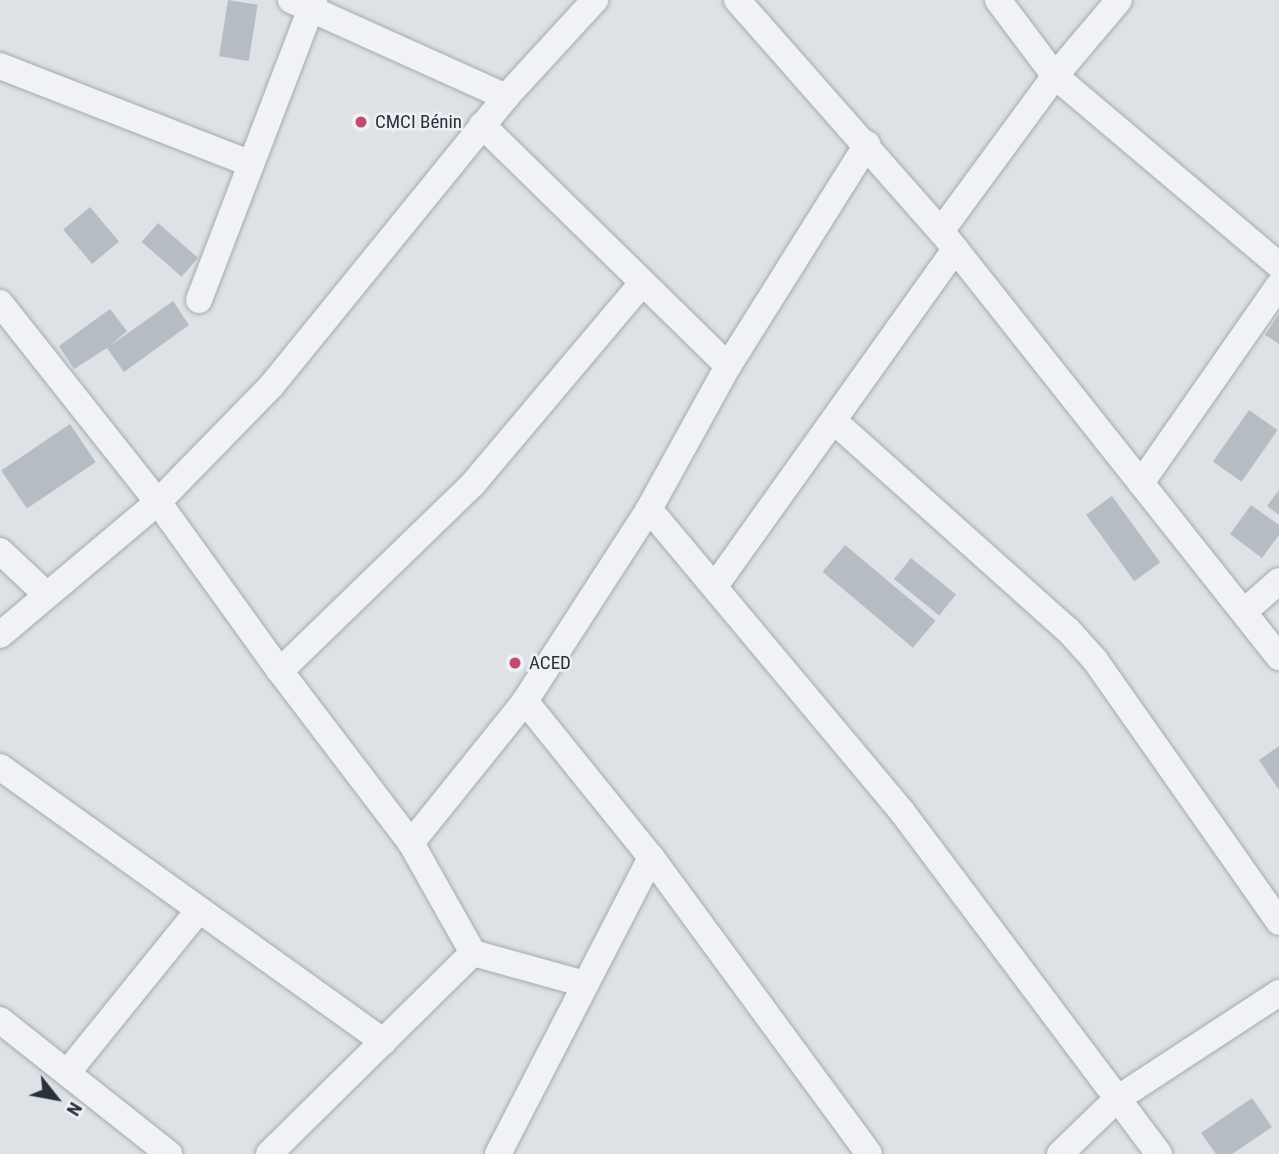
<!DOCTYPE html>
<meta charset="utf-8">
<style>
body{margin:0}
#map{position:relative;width:1279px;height:1154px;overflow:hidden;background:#dee2e6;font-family:"Roboto Condensed",sans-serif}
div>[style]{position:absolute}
.building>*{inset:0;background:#b5bcc2;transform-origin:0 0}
.roads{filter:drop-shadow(0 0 2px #a4aaaf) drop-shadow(0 0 2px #a4aaaf)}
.minor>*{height:26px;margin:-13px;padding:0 13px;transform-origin:13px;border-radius:13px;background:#f0f2f5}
.dots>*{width:19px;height:19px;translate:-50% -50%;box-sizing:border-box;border:4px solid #edf1f4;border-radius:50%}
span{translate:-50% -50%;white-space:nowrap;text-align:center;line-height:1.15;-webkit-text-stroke:5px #edf1f4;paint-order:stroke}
.poi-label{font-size:19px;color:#28323b}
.left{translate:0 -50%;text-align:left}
.north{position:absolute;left:21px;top:1063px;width:70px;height:70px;-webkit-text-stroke:5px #edf1f4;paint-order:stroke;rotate:121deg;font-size:19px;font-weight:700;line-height:28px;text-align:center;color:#28323b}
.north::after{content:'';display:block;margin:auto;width:24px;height:32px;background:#28323b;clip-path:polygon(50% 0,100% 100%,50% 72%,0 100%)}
</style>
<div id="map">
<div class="building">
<div style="left:228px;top:0;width:30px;height:57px;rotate:9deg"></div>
<div style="left:90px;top:207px;width:45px;height:35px;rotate:50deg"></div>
<div style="left:158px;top:223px;width:53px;height:25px;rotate:41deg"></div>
<div style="clip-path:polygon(173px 301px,189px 325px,124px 372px,107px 348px,74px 369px,59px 346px,110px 309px,127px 331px,110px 346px)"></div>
<div style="clip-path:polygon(1279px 314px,1279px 344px,1265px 335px)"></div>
<div style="left:1249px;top:410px;width:35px;height:63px;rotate:35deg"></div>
<div style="left:70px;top:424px;width:46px;height:83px;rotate:56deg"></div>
<div style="clip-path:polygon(1279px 490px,1279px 515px,1267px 506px)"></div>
<div style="left:1112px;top:496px;width:82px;height:32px;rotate:54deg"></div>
<div style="clip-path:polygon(1251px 505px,1279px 525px,1279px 535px,1262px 558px,1230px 534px)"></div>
<div style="left:845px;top:545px;width:118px;height:35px;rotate:40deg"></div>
<div style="left:911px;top:558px;width:58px;height:27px;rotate:39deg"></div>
<div style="clip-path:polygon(1279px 746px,1279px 790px,1259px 760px)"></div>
<div style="clip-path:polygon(1252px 1098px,1272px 1127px,1232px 1154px,1216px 1154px,1201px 1133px)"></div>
</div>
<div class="roads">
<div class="minor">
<div style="left:291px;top:0;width:236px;rotate:24.3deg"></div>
<div style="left:737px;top:0;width:308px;rotate:48.6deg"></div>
<div style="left:941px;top:231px;width:544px;rotate:51.57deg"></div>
<div style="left:998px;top:0;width:95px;rotate:53.1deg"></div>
<div style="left:1055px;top:76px;width:293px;rotate:40.2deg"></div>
<div style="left:0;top:66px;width:269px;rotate:21.3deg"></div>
<div style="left:482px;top:125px;width:344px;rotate:44.4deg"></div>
<div style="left:941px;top:231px;width:192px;rotate:-53.7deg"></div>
<div style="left:1055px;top:76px;width:99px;rotate:-49.9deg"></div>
<div style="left:199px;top:300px;width:321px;rotate:-69deg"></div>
<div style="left:0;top:303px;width:254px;rotate:51.6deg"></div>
<div style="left:158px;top:502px;width:208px;rotate:54.2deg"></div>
<div style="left:280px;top:671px;width:216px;rotate:52.7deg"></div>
<div style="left:411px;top:843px;width:126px;rotate:60.6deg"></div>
<div style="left:835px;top:422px;width:312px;rotate:41.8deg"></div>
<div style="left:1068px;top:630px;width:40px;rotate:48deg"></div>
<div style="left:1095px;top:660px;width:320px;rotate:54.9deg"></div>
<div style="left:1141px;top:483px;width:241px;rotate:-55.1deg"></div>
<div style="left:649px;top:509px;width:396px;rotate:50.1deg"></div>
<div style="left:903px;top:813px;width:426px;rotate:53.1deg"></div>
<div style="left:0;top:551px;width:64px;rotate:43.1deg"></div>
<div style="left:715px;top:586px;width:414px;rotate:-54.5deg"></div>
<div style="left:1245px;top:611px;width:45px;rotate:-41.4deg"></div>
<div style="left:0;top:635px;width:207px;rotate:-40.1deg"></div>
<div style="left:158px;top:502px;width:163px;rotate:-45.7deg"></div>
<div style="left:272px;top:385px;width:371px;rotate:-50.9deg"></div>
<div style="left:506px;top:97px;width:132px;rotate:-47.5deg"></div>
<div style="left:280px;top:671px;width:269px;rotate:-44.1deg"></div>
<div style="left:473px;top:484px;width:263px;rotate:-49.9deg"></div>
<div style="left:525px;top:701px;width:201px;rotate:51.1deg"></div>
<div style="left:651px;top:857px;width:368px;rotate:53.7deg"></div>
<div style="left:0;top:767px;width:472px;rotate:35.6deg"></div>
<div style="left:411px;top:843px;width:182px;rotate:-51.2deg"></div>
<div style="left:525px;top:701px;width:229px;rotate:-57.1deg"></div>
<div style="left:649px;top:509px;width:163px;rotate:-61.1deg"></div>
<div style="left:728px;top:366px;width:262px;rotate:-57.9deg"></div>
<div style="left:0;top:1020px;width:216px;rotate:38.4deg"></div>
<div style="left:67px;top:1073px;width:210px;rotate:-51deg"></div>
<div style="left:269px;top:1154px;width:286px;rotate:-44.6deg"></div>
<div style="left:473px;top:953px;width:116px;rotate:15.5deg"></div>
<div style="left:498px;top:1154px;width:334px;rotate:-62.7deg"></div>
<div style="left:1060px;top:1154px;width:79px;rotate:-44deg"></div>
<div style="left:1117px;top:1099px;width:194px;rotate:-33.2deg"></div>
</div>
</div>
<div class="dots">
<div style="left:361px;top:122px;background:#c34b71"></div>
<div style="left:515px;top:663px;background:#c34b71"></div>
</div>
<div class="poi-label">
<span class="left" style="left:375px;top:122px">CMCI Bénin</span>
<span class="left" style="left:529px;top:663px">ACED</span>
</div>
<div class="north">N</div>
</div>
